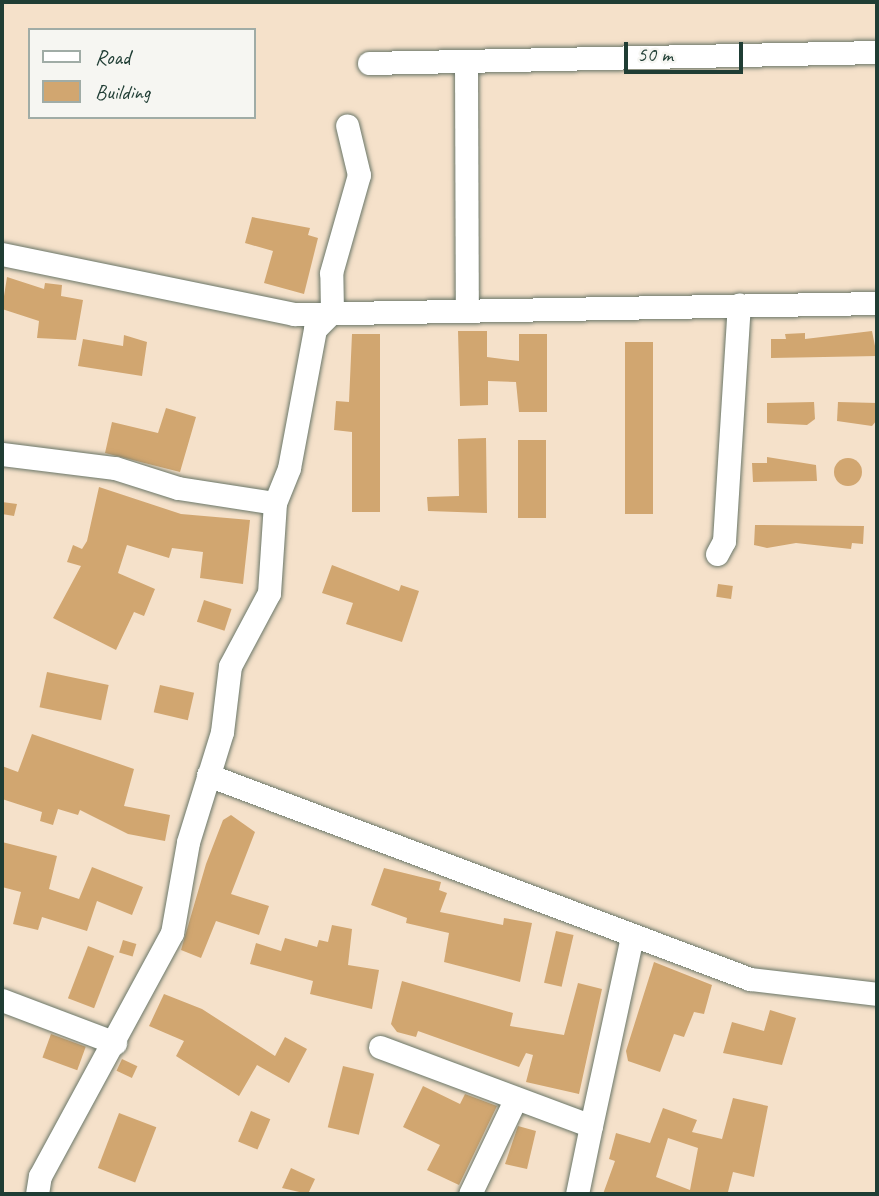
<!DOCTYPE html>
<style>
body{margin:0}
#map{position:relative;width:879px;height:1196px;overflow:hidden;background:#f5e1ca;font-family:Caveat,sans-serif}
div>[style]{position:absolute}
.building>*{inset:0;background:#d1a670;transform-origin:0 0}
.round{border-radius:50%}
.roads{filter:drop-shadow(0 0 2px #6a7668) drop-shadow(0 0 2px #6a7668)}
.minor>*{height:23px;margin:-11.5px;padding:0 11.5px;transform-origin:11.5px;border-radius:11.5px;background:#fff}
span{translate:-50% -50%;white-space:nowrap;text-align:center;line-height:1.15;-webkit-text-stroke:7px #f6f6f2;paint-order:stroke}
.frame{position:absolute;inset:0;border:4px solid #1f3d34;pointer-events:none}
.legend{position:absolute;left:28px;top:28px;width:228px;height:91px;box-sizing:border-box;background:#f6f6f2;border:2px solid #a0aca6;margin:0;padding:9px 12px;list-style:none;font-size:21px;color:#1f3d34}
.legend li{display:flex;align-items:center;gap:14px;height:35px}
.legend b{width:35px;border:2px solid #a0aca6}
.scale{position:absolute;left:624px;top:42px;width:119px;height:32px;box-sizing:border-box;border:4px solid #1f3d34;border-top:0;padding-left:9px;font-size:21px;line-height:24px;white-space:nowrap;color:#1f3d34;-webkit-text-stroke:5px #f6f6f2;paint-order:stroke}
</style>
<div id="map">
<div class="building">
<div style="clip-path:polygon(252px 217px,310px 228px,308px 235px,318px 238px,304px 294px,264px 283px,273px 251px,245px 243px)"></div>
<div style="clip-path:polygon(7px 277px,44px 289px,45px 283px,62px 285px,61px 296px,83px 300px,76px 340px,37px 338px,39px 321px,2px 309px)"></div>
<div style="clip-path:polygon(458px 331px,487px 331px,487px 357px,519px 361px,519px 334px,547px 334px,547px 412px,519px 412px,516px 382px,488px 381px,488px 405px,460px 406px)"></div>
<div style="clip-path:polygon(872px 331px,877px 356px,771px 358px,771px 339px,786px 339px,785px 334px,805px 333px,805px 339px)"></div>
<div style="clip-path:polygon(352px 334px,380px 334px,380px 512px,352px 512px,352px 432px,334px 430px,336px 401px,349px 402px)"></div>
<div style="clip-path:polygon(124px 335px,147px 342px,142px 376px,78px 366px,83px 339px,123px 346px)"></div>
<div style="left:625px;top:342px;width:28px;height:172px"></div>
<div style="clip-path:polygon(814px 402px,815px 419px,807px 425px,767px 423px,767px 403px)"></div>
<div style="clip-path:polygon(838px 402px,877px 403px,877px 420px,872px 426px,837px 421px)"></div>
<div style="clip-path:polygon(166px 408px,196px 417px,180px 472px,105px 453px,112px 422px,158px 433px)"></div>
<div style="clip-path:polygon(486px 438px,487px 513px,428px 511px,427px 497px,459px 496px,458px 439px)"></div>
<div style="left:518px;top:440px;width:28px;height:78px"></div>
<div style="clip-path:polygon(767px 457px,816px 465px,817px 481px,753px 482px,752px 463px,767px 463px)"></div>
<div class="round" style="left:834px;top:458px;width:28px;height:28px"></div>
<div style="clip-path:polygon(99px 487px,181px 514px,250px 520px,243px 584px,200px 578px,203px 552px,172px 548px,169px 558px,127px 545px,118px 573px,155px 589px,144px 616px,134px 612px,116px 650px,53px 618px,81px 566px,67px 562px,73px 545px,82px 549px,87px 541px)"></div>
<div style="clip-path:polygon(2px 502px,17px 504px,14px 516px,2px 514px)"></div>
<div style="clip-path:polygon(755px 525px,864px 526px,863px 544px,852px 543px,851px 549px,796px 543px,767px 548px,754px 545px)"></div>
<div style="clip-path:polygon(332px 565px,399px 591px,401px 585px,419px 591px,402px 642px,346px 624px,353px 603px,322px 593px)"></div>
<div style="left:718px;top:584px;width:15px;height:13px;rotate:8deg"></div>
<div style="left:204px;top:600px;width:29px;height:23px;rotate:18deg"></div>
<div style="left:47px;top:672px;width:63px;height:36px;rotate:12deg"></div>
<div style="left:160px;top:685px;width:35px;height:28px;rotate:13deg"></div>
<div style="clip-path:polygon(32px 734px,134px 769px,124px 806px,170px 815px,165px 841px,128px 834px,80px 810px,78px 815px,58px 809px,53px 825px,40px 821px,42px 812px,2px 799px,2px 766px,18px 772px)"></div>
<div style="clip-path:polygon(231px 815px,255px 832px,231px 894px,269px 906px,259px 935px,216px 921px,201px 958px,181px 950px,206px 864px,223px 820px)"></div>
<div style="clip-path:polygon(2px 842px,57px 856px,49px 889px,79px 899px,92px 867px,143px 887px,132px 915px,97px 901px,87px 931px,42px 917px,38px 930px,13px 924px,21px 892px,2px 887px)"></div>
<div style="clip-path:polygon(384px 868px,441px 882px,439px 890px,447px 893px,440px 912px,503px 925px,504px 918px,532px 923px,520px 982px,444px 962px,449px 933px,406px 923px,407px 918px,371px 905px)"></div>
<div style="clip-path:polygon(332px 925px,352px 929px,348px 965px,379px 970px,372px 1009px,310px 994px,313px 981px,250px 964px,256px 943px,281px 951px,285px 938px,317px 947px,319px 940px,328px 942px)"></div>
<div style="left:556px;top:931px;width:18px;height:53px;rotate:13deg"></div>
<div style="left:123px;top:940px;width:14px;height:13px;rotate:17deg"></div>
<div style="left:88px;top:946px;width:28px;height:56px;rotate:21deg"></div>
<div style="clip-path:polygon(654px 962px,712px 985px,704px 1014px,694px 1012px,684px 1037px,674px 1034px,660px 1072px,628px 1061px,626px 1051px)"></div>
<div style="clip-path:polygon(402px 981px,513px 1013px,510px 1026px,564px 1035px,578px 983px,602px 989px,579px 1094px,526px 1082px,533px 1055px,526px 1053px,519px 1067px,418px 1031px,416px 1037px,397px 1032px,391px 1024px)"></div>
<div style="clip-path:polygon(164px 994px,202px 1009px,275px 1056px,285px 1037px,307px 1049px,289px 1083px,257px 1065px,239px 1096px,176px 1056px,184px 1041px,149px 1026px)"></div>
<div style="clip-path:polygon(770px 1010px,796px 1018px,782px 1065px,723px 1053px,732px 1022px,764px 1031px)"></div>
<div style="left:51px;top:1034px;width:37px;height:25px;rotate:20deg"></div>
<div style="left:122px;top:1059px;width:17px;height:13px;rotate:25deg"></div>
<div style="left:343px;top:1066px;width:32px;height:63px;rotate:14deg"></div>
<div style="clip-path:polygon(423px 1086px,460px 1104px,465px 1094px,497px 1106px,459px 1185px,427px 1170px,440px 1145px,403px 1127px)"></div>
<div style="clip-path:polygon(evenodd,733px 1098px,768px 1106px,754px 1177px,733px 1172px,728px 1192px,718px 1194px,603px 1194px,615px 1161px,609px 1159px,616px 1133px,650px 1143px,663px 1108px,697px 1120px,692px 1132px,722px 1139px,733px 1098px,668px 1138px,698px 1148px,690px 1190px,656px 1177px,668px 1138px)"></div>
<div style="left:251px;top:1111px;width:21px;height:33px;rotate:23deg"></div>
<div style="left:119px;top:1113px;width:40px;height:59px;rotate:21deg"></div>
<div style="clip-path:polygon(518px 1126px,536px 1131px,527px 1169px,505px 1164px)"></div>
<div style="clip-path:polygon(291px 1168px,315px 1179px,308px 1194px,282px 1188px)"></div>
</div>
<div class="roads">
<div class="minor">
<div style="left:369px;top:63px;width:508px;rotate:-1.24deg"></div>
<div style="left:466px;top:64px;width:243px;rotate:89.8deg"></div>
<div style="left:2px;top:254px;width:298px;rotate:11.6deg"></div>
<div style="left:294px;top:314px;width:583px;rotate:-1.08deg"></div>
<div style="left:2px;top:454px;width:114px;rotate:7.1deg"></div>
<div style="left:115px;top:468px;width:66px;rotate:17.6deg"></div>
<div style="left:178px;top:488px;width:98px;rotate:8.8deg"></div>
<div style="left:717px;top:554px;width:15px;rotate:-62deg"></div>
<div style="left:724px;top:541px;width:237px;rotate:-86.4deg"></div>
<div style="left:208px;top:775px;width:579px;rotate:20.63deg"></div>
<div style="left:750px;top:979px;width:128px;rotate:6.7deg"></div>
<div style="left:2px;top:1000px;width:121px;rotate:20.8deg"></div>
<div style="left:380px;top:1047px;width:225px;rotate:20.5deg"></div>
<div style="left:591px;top:1126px;width:193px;rotate:-77.8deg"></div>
<div style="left:37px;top:1194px;width:18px;rotate:-81deg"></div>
<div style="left:40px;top:1176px;width:277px;rotate:-61.5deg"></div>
<div style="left:172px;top:933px;width:92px;rotate:-80deg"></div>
<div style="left:188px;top:842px;width:115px;rotate:-72.8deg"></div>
<div style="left:222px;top:732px;width:66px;rotate:-83.1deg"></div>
<div style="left:230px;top:666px;width:83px;rotate:-61.9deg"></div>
<div style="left:269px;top:593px;width:90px;rotate:-86.2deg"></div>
<div style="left:275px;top:503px;width:38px;rotate:-68deg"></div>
<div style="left:289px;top:468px;width:141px;rotate:-79.4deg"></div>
<div style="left:315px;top:329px;width:24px;rotate:-45deg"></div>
<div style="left:332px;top:312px;width:39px;rotate:-91deg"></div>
<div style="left:331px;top:273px;width:102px;rotate:-74.1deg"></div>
<div style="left:359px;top:175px;width:51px;rotate:-103.5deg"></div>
<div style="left:470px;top:1194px;width:106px;rotate:-64.4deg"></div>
<div style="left:577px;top:1194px;width:69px;rotate:-78.4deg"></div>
</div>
</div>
<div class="frame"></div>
<ul class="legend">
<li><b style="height:9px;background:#fff"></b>Road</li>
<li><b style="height:19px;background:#d1a670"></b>Building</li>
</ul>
<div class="scale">50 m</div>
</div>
